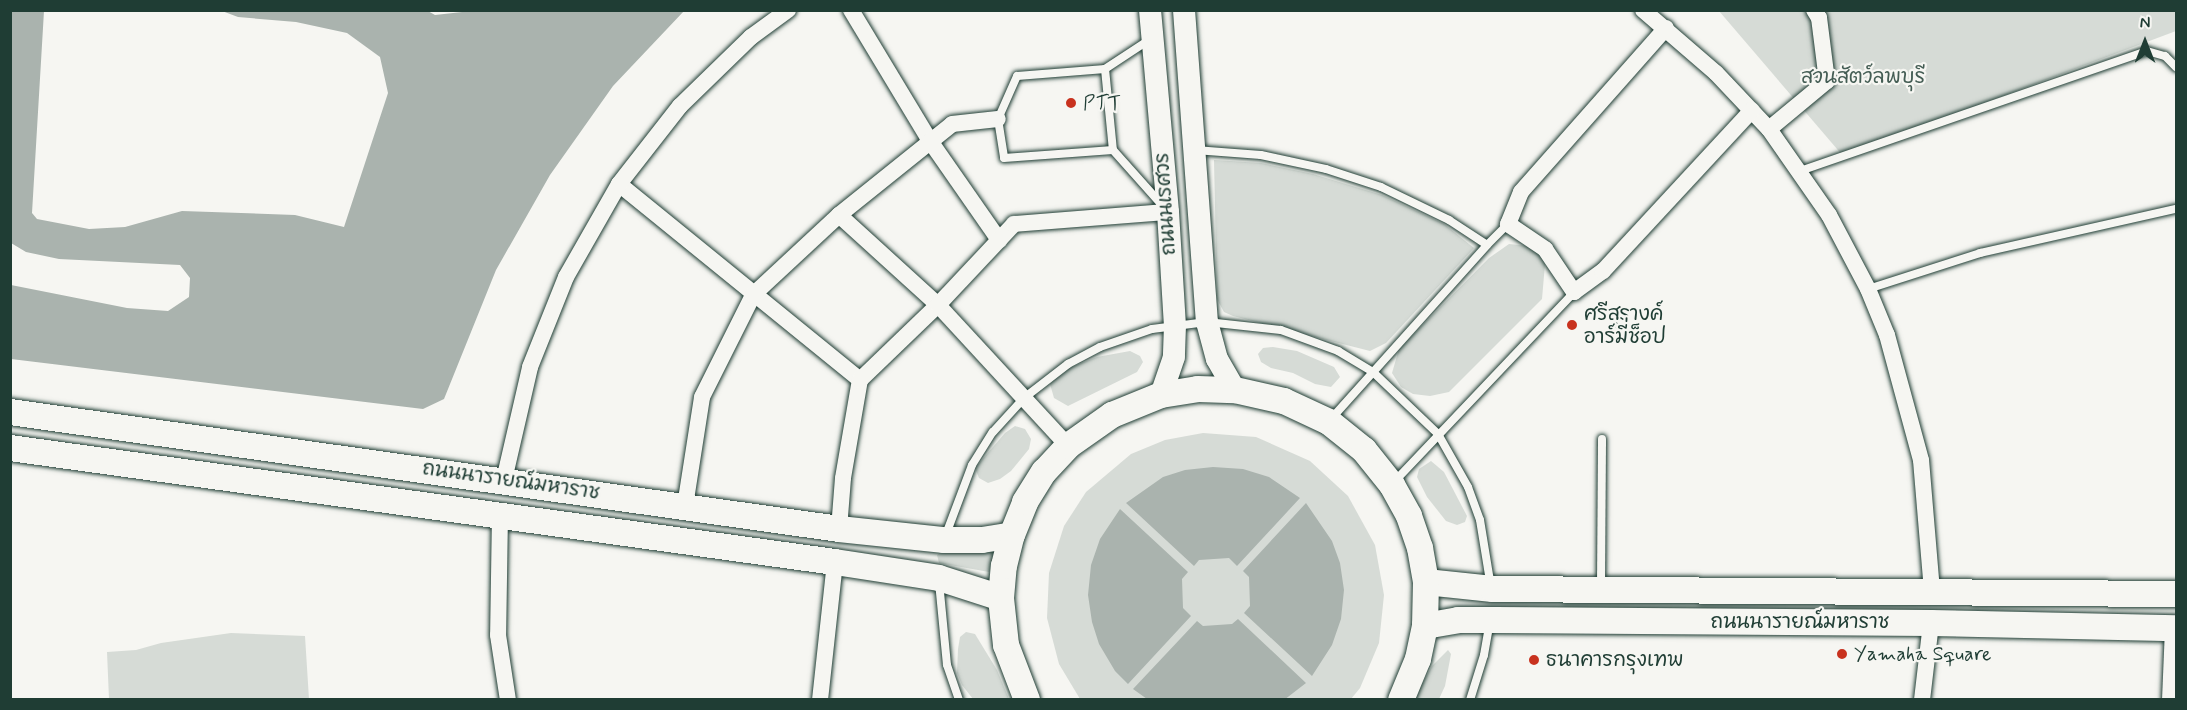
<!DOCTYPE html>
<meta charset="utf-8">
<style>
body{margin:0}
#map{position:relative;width:2187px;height:710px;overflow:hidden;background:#f6f6f2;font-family:Mynerve,"Playpen Sans Thai",sans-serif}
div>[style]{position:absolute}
.green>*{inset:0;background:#d6dbd6}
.water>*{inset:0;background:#aab3ae}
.roads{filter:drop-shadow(0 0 2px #1f3d34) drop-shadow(0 0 2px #1f3d34)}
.service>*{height:8px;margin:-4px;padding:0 4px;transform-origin:4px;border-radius:4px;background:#f6f6f2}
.minor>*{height:16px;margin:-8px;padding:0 8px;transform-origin:8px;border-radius:8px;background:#f6f6f2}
.secondary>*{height:22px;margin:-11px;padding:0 11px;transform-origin:11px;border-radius:11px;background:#f6f6f2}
.primary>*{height:26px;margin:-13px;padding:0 13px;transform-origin:13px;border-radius:13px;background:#f6f6f2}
.dots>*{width:16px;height:16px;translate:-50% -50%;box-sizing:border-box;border:3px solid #f6f6f2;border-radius:50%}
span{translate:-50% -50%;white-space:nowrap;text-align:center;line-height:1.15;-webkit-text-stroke:4.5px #f6f6f2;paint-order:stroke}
.park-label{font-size:20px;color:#445d54}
.poi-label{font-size:20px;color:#1f3d34}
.left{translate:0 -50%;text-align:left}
.street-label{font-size:20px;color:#1f3d34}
.frame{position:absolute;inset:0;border:12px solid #1f3d34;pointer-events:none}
.north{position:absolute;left:2115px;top:12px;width:60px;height:60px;-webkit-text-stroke:4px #f6f6f2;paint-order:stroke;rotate:0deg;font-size:16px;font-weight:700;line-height:24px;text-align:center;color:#1f3d34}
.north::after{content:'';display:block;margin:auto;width:21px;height:27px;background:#1f3d34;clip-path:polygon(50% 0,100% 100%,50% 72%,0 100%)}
</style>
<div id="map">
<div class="green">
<div style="clip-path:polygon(2176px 10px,2176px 31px,1843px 156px,1719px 11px)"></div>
<div style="clip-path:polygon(1214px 160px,1261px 163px,1313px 174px,1382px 195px,1444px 224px,1474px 248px,1386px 343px,1370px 351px,1233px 316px,1224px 312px,1217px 299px)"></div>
<div style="clip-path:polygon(1509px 244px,1529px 246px,1539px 253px,1545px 264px,1542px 299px,1449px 392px,1430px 396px,1413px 394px,1401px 387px,1392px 373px,1399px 349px,1489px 258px)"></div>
<div style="clip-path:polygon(1273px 347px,1297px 351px,1334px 367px,1340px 377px,1331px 387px,1315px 384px,1293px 373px,1271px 368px,1261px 362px,1258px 354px,1263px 348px)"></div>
<div style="clip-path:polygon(1130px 351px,1140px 356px,1143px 362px,1137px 372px,1068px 406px,1054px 398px,1050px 384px,1064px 370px,1097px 357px)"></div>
<div style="clip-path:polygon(1015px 426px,1025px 429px,1031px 439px,1029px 449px,1011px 471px,1000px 479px,988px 483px,979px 478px,975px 468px,1005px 433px)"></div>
<div style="clip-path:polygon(1203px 433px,1256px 437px,1310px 461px,1348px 496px,1375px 545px,1384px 595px,1379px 643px,1360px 688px,1351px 699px,1080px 699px,1059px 664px,1047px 618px,1049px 573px,1064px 526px,1086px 492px,1131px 454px,1165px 440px)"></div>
<div style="clip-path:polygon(1431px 461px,1444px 472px,1467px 516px,1465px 522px,1457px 525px,1446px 521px,1427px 497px,1417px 477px,1419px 469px)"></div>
<div style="clip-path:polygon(990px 548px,996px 563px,989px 572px,939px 563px,937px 555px,946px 549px)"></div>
<div style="clip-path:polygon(966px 632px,975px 634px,997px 670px,1009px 699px,973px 699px,962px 685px,957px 673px,958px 649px,960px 637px)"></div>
<div style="clip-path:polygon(231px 633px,305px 636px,309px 699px,109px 699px,107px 652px,136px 650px,161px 643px)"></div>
<div style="clip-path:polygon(1448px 650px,1451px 654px,1445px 686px,1439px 699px,1413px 700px,1432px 666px)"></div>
</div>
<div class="water">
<div style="clip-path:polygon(426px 10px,435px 15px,480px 10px,684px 11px,613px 86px,550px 175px,496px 270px,444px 399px,423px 409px,11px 359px,11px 285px,127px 308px,168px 311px,189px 297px,190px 278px,180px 265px,59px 259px,26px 252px,11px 243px,11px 11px,44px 11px,32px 213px,37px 219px,89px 229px,125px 227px,182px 211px,295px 215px,344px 227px,388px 93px,380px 57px,347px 33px,296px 22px,238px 17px,222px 11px)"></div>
<div style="clip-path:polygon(1213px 467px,1243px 469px,1269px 477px,1300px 498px,1237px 566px,1229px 558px,1199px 560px,1194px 566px,1126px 503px,1163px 477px,1185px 470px)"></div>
<div style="clip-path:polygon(1306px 503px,1332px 541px,1340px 563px,1344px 590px,1341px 619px,1332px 645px,1312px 676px,1244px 613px,1250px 606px,1249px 577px,1243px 571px)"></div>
<div style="clip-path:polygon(1120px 509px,1188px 572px,1182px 579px,1183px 608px,1191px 616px,1128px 684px,1115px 671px,1099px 644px,1092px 622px,1088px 595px,1091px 565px,1100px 539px)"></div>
<div style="clip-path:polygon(1238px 619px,1306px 683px,1284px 700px,1147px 699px,1133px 689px,1197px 621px,1203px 626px,1232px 624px)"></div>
</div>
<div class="roads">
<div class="service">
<div style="left:1149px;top:40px;width:53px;rotate:146.6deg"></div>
<div style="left:1105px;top:69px;width:88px;rotate:175.5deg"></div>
<div style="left:1017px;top:76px;width:47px;rotate:113.8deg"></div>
<div style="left:998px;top:119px;width:39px;rotate:81deg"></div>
<div style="left:1004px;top:158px;width:109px;rotate:-4.2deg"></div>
<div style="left:1113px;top:150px;width:74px;rotate:48.3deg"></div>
<div style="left:1105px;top:69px;width:81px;rotate:84.4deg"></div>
<div style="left:1195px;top:150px;width:66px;rotate:4.3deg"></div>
<div style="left:1261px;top:155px;width:66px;rotate:12.2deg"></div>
<div style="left:1326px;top:169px;width:58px;rotate:18.1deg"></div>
<div style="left:1381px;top:187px;width:76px;rotate:25.9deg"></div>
<div style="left:1449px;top:220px;width:45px;rotate:33.3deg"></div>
<div style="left:1800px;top:171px;width:367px;rotate:-19.1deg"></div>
<div style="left:2147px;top:51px;width:19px;rotate:16deg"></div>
<div style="left:2165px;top:56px;width:16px;rotate:45deg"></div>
<div style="left:1868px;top:289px;width:118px;rotate:-17.8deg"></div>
<div style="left:1980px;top:253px;width:201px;rotate:-12.7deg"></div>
<div style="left:1331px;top:419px;width:234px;rotate:-48.1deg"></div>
<div style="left:1487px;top:245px;width:30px;rotate:-45deg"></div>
<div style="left:1394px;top:482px;width:262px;rotate:-46.5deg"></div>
<div style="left:945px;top:537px;width:77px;rotate:-69.4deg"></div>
<div style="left:972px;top:465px;width:39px;rotate:-58deg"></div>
<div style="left:993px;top:432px;width:46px;rotate:-47.6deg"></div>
<div style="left:1024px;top:398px;width:56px;rotate:-37.7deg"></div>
<div style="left:1068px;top:364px;width:36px;rotate:-28deg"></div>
<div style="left:1100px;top:347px;width:55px;rotate:-19.1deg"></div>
<div style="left:1152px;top:329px;width:55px;rotate:-7.3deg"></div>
<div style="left:1207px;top:322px;width:74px;rotate:6.2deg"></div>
<div style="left:1281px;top:330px;width:61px;rotate:20.2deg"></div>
<div style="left:1338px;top:351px;width:41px;rotate:31deg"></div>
<div style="left:1373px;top:372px;width:90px;rotate:43.6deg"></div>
<div style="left:1438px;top:434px;width:61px;rotate:60.5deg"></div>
<div style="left:1468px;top:487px;width:35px;rotate:70deg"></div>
<div style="left:1480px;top:520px;width:68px;rotate:80.7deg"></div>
<div style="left:939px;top:582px;width:83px;rotate:84.5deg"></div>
<div style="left:947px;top:665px;width:37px;rotate:71deg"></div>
<div style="left:1601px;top:586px;width:147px;rotate:-89.6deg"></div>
<div style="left:1470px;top:700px;width:47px;rotate:-72.7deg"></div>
<div style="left:1484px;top:655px;width:34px;rotate:-80deg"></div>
</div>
<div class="minor">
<div style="left:851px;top:10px;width:153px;rotate:58.9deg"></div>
<div style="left:930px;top:141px;width:121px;rotate:55.1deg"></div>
<div style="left:1643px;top:10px;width:96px;rotate:40.8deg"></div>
<div style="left:1716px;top:73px;width:77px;rotate:46.6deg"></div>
<div style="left:1769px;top:129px;width:105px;rotate:55.1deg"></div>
<div style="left:1829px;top:215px;width:84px;rotate:62.2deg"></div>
<div style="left:1868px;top:289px;width:50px;rotate:67.6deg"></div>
<div style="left:1887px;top:335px;width:130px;rotate:74.8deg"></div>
<div style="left:1921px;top:460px;width:131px;rotate:85.2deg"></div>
<div style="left:1666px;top:28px;width:219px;rotate:131.5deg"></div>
<div style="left:1521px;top:192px;width:35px;rotate:112deg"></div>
<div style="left:1508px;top:224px;width:45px;rotate:34deg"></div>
<div style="left:1545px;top:249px;width:52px;rotate:56deg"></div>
<div style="left:1574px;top:292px;width:36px;rotate:-36deg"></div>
<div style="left:1603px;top:271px;width:219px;rotate:-47.2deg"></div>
<div style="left:1769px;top:129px;width:75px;rotate:-39.6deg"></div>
<div style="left:1827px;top:81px;width:64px;rotate:-97.2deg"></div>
<div style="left:1819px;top:18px;width:9px;rotate:-122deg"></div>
<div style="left:619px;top:184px;width:311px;rotate:39.1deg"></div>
<div style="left:839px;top:215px;width:134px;rotate:42.3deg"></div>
<div style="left:938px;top:305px;width:192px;rotate:47.3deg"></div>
<div style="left:504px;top:480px;width:116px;rotate:-77deg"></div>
<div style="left:530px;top:367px;width:97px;rotate:-68.2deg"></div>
<div style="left:566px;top:277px;width:107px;rotate:-60.3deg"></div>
<div style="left:619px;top:184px;width:99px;rotate:-52deg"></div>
<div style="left:680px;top:106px;width:99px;rotate:-44.2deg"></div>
<div style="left:751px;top:37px;width:46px;rotate:-36.1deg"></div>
<div style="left:685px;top:506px;width:110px;rotate:-81.1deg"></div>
<div style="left:702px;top:397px;width:114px;rotate:-63.4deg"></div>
<div style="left:753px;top:295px;width:117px;rotate:-42.9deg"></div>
<div style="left:839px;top:215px;width:145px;rotate:-38.8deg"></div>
<div style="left:952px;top:124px;width:46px;rotate:-6.2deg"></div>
<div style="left:500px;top:514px;width:121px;rotate:90.9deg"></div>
<div style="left:498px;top:635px;width:66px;rotate:81.3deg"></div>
<div style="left:839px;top:529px;width:51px;rotate:-85.5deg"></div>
<div style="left:843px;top:478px;width:99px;rotate:-80.2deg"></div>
<div style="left:860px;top:380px;width:108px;rotate:-43.9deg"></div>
<div style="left:938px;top:305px;width:111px;rotate:-46.8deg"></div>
<div style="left:1014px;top:224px;width:154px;rotate:-4.5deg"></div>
<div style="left:820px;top:700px;width:139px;rotate:-83.8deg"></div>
<div style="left:1922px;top:700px;width:78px;rotate:-83.3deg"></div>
<div style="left:2170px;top:700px;width:72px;rotate:-87.6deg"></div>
</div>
<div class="secondary">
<div style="left:1150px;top:10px;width:203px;rotate:84.9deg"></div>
<div style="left:1168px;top:212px;width:113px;rotate:86.5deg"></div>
<div style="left:1175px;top:325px;width:32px;rotate:92deg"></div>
<div style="left:1174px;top:357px;width:40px;rotate:108.9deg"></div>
<div style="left:1184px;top:10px;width:313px;rotate:85.8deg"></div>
<div style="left:1207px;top:322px;width:38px;rotate:75deg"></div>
<div style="left:1217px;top:359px;width:36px;rotate:60deg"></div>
</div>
<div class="primary">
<div style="left:10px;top:412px;width:837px;rotate:8.03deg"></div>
<div style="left:839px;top:529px;width:106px;rotate:6deg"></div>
<div style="left:944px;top:540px;width:38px"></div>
<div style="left:982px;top:540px;width:30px;rotate:-9deg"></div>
<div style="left:10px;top:448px;width:833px;rotate:7.87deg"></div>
<div style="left:835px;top:562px;width:105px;rotate:8.7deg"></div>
<div style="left:939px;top:578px;width:65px;rotate:17.9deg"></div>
<div style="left:1426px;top:582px;width:67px;rotate:6deg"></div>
<div style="left:1493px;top:589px;width:683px;rotate:0.42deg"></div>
<div style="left:1425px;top:626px;width:34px;rotate:-10deg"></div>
<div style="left:1458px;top:620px;width:38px"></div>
<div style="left:1496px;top:620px;width:435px;rotate:0.4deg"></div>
<div style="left:1931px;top:623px;width:245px;rotate:1.2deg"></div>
<div style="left:1027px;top:700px;width:59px;rotate:-110.9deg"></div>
<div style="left:1006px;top:645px;width:47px;rotate:-96.1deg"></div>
<div style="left:1001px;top:598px;width:32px;rotate:-85deg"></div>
<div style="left:1004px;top:566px;width:32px;rotate:-76deg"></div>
<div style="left:1012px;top:535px;width:35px;rotate:-68deg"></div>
<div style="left:1025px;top:502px;width:36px;rotate:-58deg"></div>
<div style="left:1044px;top:472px;width:35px;rotate:-47deg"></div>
<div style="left:1068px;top:446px;width:54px;rotate:-35.2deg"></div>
<div style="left:1112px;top:415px;width:53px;rotate:-22.2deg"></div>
<div style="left:1161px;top:395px;width:37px;rotate:-9deg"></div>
<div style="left:1198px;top:389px;width:37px;rotate:2deg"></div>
<div style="left:1235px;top:390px;width:50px;rotate:12.7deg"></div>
<div style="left:1284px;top:401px;width:50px;rotate:25deg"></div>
<div style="left:1329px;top:422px;width:45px;rotate:38.7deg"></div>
<div style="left:1364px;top:450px;width:45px;rotate:51.3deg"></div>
<div style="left:1392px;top:485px;width:35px;rotate:61deg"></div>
<div style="left:1409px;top:516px;width:34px;rotate:71deg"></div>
<div style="left:1420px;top:548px;width:35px;rotate:80deg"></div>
<div style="left:1426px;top:582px;width:44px;rotate:91.3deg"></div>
<div style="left:1425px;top:626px;width:34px;rotate:102deg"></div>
<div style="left:1418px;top:659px;width:44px;rotate:112.5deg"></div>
</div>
</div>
<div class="dots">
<div style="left:1071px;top:103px;background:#c8321e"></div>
<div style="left:1572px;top:325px;background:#c8321e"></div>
<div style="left:1842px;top:654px;background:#c8321e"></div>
<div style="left:1534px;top:660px;background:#c8321e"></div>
</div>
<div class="park-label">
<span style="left:1863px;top:77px">สวนสัตว์ลพบุรี</span>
</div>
<div class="poi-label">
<span class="left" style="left:1083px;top:103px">PTT</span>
<span class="left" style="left:1584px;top:326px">ศรีสุรางค์<br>อาร์มี่ช็อป</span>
<span class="left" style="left:1854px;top:654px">Yamaha Square</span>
<span class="left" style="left:1546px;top:660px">ธนาคารกรุงเทพ</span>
</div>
<div class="street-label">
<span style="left:1166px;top:204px;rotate:-94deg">ถนนนเรศวร</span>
<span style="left:511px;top:481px;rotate:8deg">ถนนนารายณ์มหาราช</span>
<span style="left:1800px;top:622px">ถนนนารายณ์มหาราช</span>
</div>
<div class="frame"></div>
<div class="north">N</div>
</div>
